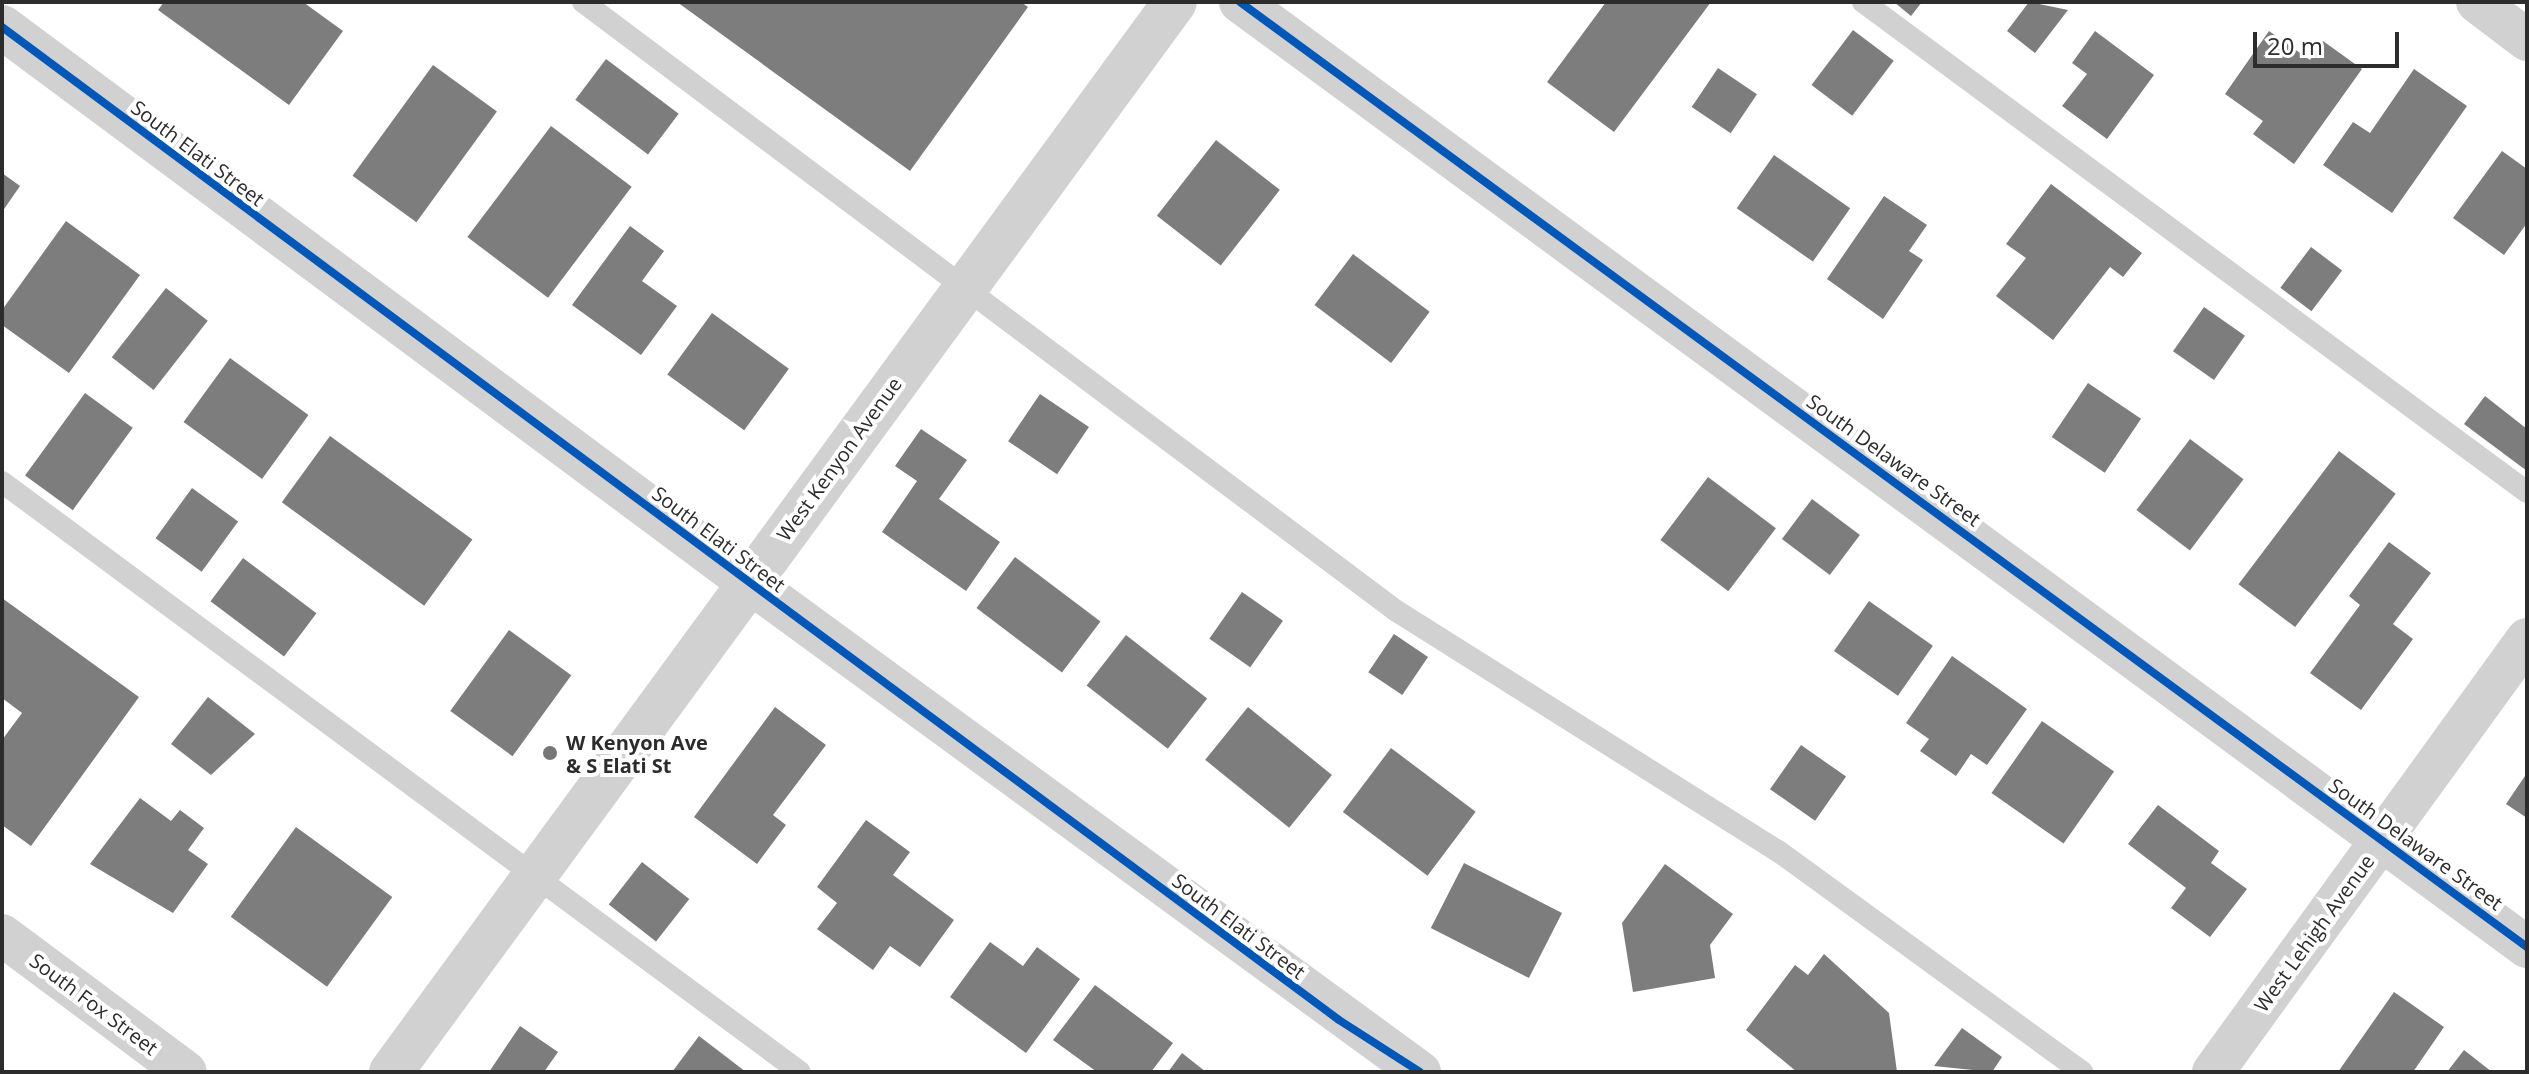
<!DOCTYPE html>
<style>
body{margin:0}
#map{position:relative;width:2529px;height:1074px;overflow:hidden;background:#fff;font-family:"Open Sans",sans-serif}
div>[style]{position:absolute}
.building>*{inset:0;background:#7d7d7d;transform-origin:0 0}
.service>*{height:22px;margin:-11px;padding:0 11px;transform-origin:11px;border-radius:11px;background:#d1d1d1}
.minor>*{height:42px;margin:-21px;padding:0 21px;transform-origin:21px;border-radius:21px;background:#d1d1d1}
.tertiary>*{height:44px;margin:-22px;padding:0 22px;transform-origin:22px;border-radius:22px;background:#d1d1d1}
.cycleway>*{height:8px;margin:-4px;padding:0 4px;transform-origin:4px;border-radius:4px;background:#0057b8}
.dots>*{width:22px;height:22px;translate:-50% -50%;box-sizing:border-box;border:4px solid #fff;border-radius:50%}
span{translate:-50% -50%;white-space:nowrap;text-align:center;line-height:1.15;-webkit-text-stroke:8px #fff;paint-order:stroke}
.street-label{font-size:20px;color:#2c2c2c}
.poi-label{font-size:20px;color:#2c2c2c;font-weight:700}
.left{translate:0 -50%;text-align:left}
.frame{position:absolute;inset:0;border:4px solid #2c2c2c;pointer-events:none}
.scale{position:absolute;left:2253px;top:32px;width:146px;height:36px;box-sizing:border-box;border:4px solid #2c2c2c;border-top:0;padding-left:10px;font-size:24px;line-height:28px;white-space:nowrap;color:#2c2c2c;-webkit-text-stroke:6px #fff;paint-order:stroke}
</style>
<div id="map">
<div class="building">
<div style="clip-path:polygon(164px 2px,303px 2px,343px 31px,289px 105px,158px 10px)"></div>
<div style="clip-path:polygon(677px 2px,1021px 2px,1028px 7px,910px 171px)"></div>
<div style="clip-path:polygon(1606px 2px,1711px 2px,1614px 132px,1547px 82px)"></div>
<div style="clip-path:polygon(1894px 2px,1922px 2px,1911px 16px)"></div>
<div style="clip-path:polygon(2029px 2px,2068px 10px,2035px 53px,2007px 31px)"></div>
<div style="left:1853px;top:30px;width:51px;height:69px;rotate:37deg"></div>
<div style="clip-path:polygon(2095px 31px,2154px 75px,2107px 139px,2062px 106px,2087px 74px,2072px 63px)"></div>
<div style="clip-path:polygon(2269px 31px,2310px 60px,2323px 41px,2362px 69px,2294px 164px,2253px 134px,2263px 121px,2225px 94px)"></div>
<div style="left:606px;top:59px;width:91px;height:51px;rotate:37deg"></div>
<div style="left:433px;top:65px;width:79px;height:137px;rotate:36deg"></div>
<div style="left:1718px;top:68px;width:47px;height:47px;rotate:34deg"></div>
<div style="clip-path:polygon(2414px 69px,2467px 106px,2392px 213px,2323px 165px,2353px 122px,2370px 133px)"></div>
<div style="left:551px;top:126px;width:101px;height:139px;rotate:37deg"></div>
<div style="left:1216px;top:140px;width:81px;height:96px;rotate:38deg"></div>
<div style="clip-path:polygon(2502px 151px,2527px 169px,2527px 223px,2504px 255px,2453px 218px)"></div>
<div style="left:1774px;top:155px;width:93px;height:65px;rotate:35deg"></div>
<div style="clip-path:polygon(2px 173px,20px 186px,2px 212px)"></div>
<div style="clip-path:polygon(2051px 184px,2142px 253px,2123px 277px,2110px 267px,2053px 340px,1996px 296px,2026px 258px,2006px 244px)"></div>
<div style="clip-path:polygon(1884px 196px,1927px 225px,1909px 251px,1923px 260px,1883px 319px,1827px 279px)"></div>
<div style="clip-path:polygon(66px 221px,140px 275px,69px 373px,2px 325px,2px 310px)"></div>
<div style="clip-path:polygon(630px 226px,664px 251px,642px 281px,677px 306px,641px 355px,572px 305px)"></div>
<div style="left:2311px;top:247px;width:39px;height:51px;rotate:37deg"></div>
<div style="left:1353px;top:254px;width:96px;height:64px;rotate:37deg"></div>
<div style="left:166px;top:288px;width:53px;height:88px;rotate:38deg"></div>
<div style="left:2204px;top:307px;width:50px;height:54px;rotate:35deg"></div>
<div style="left:712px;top:313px;width:95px;height:76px;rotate:36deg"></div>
<div style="left:230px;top:358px;width:97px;height:79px;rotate:36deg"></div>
<div style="left:2088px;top:383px;width:64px;height:65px;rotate:34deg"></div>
<div style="left:85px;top:393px;width:59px;height:102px;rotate:36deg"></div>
<div style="left:1040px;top:394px;width:59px;height:57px;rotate:34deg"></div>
<div style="clip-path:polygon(2485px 396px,2527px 429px,2527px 471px,2464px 424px)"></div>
<div style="clip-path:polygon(921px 429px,967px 460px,939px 499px,1000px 542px,966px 591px,882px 532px,917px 481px,895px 466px)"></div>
<div style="left:330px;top:436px;width:176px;height:82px;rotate:36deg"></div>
<div style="left:2190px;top:439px;width:67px;height:89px;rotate:37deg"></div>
<div style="left:2339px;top:451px;width:71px;height:167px;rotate:37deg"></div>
<div style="left:1708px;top:477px;width:85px;height:79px;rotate:37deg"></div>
<div style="left:192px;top:488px;width:57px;height:62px;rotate:36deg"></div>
<div style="left:1812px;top:499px;width:60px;height:50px;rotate:37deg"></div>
<div style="clip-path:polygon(2389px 542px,2431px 573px,2393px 624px,2413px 639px,2361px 710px,2310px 673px,2360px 605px,2349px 596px)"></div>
<div style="left:1015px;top:557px;width:107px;height:64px;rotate:37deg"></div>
<div style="left:243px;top:558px;width:92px;height:54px;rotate:37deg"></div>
<div style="left:1242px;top:592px;width:50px;height:57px;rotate:35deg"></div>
<div style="clip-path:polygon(2px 598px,139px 697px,31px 846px,2px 825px,2px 740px,22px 713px,2px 698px)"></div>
<div style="left:1869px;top:601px;width:78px;height:61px;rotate:35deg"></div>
<div style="left:509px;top:630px;width:77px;height:100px;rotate:36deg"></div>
<div style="left:1394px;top:634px;width:41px;height:46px;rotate:34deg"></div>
<div style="left:1126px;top:635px;width:103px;height:64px;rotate:38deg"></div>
<div style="clip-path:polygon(1952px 656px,2027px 709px,1987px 765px,1971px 754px,1956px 776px,1920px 751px,1929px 739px,1906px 723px)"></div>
<div style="clip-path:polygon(208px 697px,255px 734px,211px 775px,171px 744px)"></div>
<div style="clip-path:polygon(775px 707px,826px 745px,773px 815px,786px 825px,757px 864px,694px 817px)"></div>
<div style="left:1248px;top:707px;width:108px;height:68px;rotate:39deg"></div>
<div style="left:2042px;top:721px;width:88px;height:88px;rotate:35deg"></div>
<div style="left:1801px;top:745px;width:55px;height:54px;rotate:35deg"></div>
<div style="left:1391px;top:748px;width:106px;height:80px;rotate:37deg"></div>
<div style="clip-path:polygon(2527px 773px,2527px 818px,2506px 804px)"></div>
<div style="clip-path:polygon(140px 798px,171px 821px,180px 810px,204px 828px,188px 850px,208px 864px,173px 913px,90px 864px)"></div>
<div style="clip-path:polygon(2158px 805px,2219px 851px,2211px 863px,2247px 889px,2210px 937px,2171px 908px,2186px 888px,2128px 844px)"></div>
<div style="clip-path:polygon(866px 820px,910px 852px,893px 875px,954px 920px,920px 967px,890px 946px,873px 970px,817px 929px,837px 903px,817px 887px)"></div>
<div style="left:296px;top:827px;width:119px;height:111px;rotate:36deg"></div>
<div style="left:642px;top:862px;width:60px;height:54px;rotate:38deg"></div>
<div style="left:1464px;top:863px;width:110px;height:73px;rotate:27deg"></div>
<div style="clip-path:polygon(1665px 864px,1733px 914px,1710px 945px,1715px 978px,1633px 992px,1622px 923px)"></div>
<div style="clip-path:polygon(990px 942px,1023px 966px,1037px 947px,1080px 979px,1026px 1053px,950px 997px)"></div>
<div style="clip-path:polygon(1824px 954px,1889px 1013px,1897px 1072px,1797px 1072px,1746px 1030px,1795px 965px,1808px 975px)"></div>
<div style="clip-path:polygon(1095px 985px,1173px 1043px,1151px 1072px,1097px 1072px,1053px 1040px)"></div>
<div style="clip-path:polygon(2394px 992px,2444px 1027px,2413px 1072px,2338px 1072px)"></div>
<div style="clip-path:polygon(520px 1026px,558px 1052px,544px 1072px,489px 1072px)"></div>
<div style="clip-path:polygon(1962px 1028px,2002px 1057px,1992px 1072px,1934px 1066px)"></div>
<div style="clip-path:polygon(699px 1036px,746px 1072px,672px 1072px)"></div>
<div style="clip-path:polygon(2464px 1050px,2492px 1072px,2447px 1072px)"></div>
<div style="clip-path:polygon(1182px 1053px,1206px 1072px,1168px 1072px)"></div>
</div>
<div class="service">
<div style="left:583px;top:2px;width:1014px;rotate:36.82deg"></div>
<div style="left:1395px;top:610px;width:453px;rotate:32.2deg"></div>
<div style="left:1778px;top:851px;width:376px;rotate:36deg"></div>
<div style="left:1863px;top:2px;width:825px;rotate:36.43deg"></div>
<div style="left:2px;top:482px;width:992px;rotate:36.48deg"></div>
</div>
<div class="minor">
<div style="left:1240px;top:2px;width:1597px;rotate:36.29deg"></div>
<div style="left:2477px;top:2px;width:63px;rotate:37.2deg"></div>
<div style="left:749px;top:582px;width:831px;rotate:36.14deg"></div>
<div style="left:2px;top:935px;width:229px;rotate:36.7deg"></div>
<div style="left:2213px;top:1072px;width:535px;rotate:-54.05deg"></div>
</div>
<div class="tertiary">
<div style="left:2px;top:27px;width:931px;rotate:36.61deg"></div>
<div style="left:391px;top:1072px;width:1326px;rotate:-53.77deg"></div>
</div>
<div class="cycleway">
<div style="left:1240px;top:2px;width:1597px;rotate:36.29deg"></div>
<div style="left:2px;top:27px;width:1665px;rotate:36.6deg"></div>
<div style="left:1339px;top:1020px;width:96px;rotate:32.7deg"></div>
</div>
<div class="dots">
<div style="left:550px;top:753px;background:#767676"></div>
</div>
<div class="street-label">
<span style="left:198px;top:153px;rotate:37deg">South Elati Street</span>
<span style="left:839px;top:459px;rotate:-54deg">West Kenyon Avenue</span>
<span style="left:1894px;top:460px;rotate:36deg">South Delaware Street</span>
<span style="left:719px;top:539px;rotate:37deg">South Elati Street</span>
<span style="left:2416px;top:844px;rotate:36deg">South Delaware Street</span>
<span style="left:1239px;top:926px;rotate:37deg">South Elati Street</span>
<span style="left:2314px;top:933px;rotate:-54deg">West Lehigh Avenue</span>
<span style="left:94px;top:1004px;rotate:37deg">South Fox Street</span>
</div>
<div class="poi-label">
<span class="left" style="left:566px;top:754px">W Kenyon Ave<br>&amp; S Elati St</span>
</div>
<div class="frame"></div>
<div class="scale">20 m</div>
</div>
